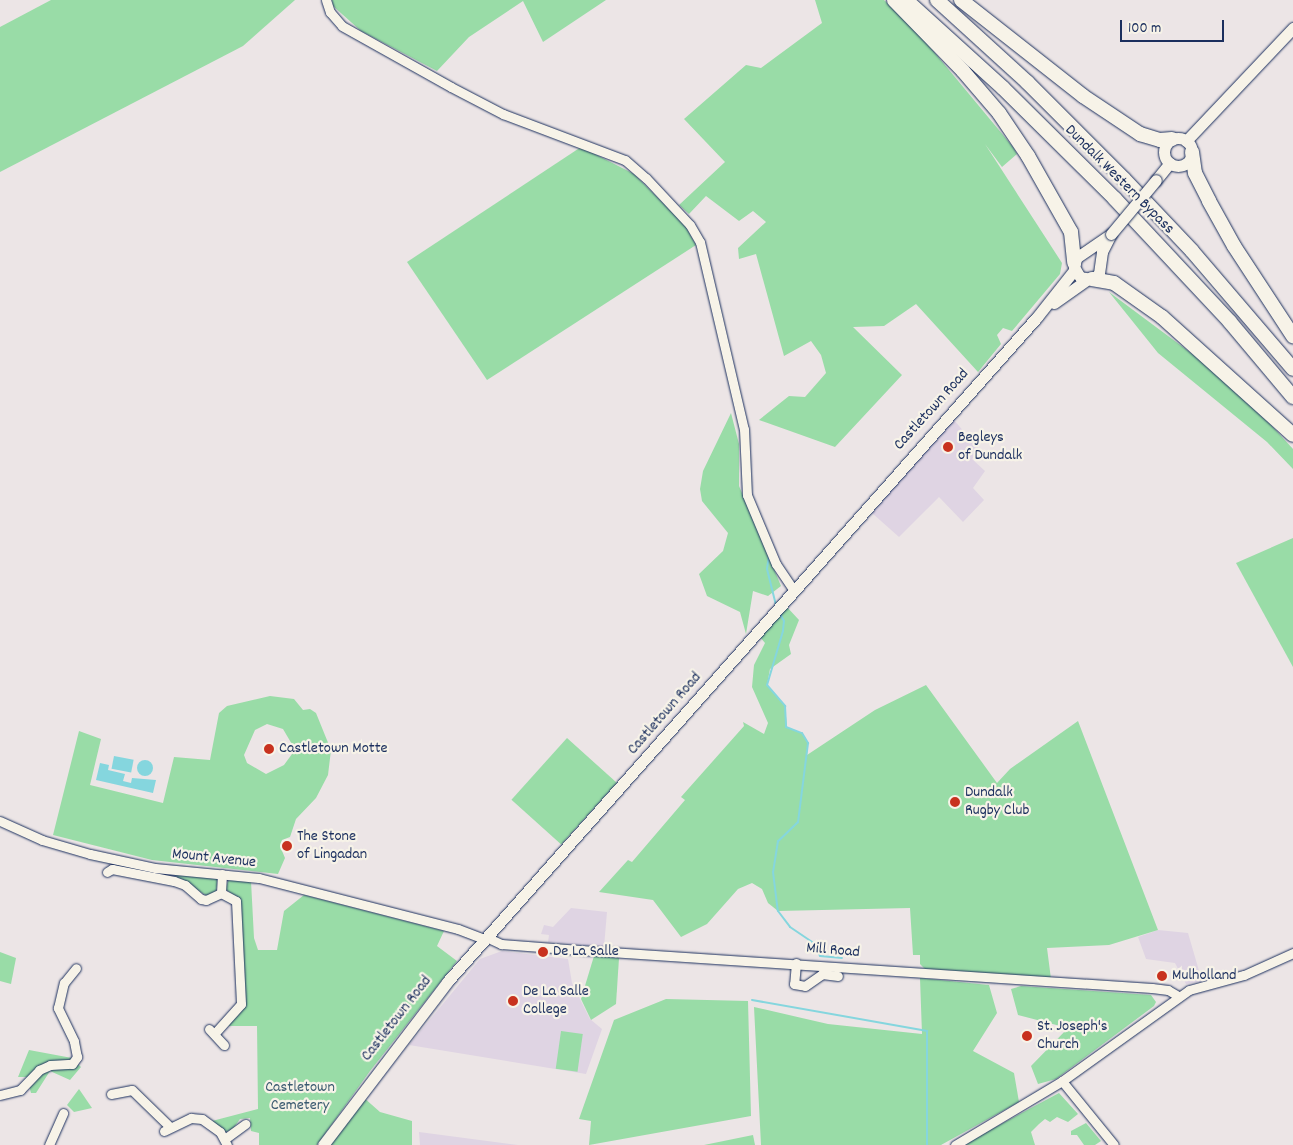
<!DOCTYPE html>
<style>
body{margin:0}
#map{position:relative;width:1293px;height:1145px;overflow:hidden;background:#ece5e6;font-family:Dekko,sans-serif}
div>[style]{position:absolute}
.built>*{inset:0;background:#dfd4e3}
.green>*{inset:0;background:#99dca7;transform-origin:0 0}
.water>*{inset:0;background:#85d6de;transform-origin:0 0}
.round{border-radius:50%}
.stream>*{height:2px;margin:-1px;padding:0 1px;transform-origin:1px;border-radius:1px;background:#85d6de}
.roads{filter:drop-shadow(0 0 1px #1b2f5e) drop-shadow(0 0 1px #1b2f5e)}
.minor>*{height:9px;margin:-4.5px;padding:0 4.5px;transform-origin:4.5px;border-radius:4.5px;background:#f7f3e8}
.major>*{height:11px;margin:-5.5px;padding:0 5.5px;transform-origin:5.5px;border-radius:5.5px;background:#f7f3e8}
.major>.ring{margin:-5.5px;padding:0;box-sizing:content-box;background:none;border:11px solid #f7f3e8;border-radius:50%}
.highway>*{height:14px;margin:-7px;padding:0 7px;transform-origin:7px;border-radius:7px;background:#f7f3e8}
.bridges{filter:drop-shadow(0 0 1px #1b2f5e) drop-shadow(0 0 1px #1b2f5e)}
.major-bridge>*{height:11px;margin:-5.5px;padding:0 5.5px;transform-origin:5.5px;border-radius:5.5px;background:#f7f3e8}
.dots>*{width:14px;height:14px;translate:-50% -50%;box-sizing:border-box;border:2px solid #f7f3e8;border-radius:50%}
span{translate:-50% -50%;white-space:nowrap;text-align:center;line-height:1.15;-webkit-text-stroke:4.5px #f7f3e8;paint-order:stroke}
.street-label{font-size:16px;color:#1b2f5e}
.poi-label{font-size:16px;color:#1b2f5e}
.left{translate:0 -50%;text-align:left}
.park-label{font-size:16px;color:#3a5a70}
.scale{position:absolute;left:1120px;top:20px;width:104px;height:22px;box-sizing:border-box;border:2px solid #1b2f5e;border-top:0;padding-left:6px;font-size:15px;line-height:18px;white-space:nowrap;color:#1b2f5e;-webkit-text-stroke:4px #f7f3e8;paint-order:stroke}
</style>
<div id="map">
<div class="built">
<div style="clip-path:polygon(953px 419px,980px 450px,972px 459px,985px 471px,973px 488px,984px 500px,963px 522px,939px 497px,899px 537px,872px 513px)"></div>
<div style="clip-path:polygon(571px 908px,607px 912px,604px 947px,548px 942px,549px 935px,541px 934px,544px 925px,553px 927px)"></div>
<div style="clip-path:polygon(1158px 930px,1188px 933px,1202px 981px,1186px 984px,1175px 963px,1146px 959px,1138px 937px)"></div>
<div style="clip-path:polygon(502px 951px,568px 959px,572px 983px,590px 1019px,602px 1029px,586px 1074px,409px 1045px,480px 959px)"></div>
<div style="clip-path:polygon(419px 1132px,518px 1145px,420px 1145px)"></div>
</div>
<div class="green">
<div style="clip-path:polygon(51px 0,295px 0,243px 46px,0 172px,0 27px)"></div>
<div style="clip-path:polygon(332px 0,606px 0,543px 42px,523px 1px,469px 37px,437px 71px,361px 31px,333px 6px)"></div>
<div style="clip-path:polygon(815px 0,884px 0,910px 23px,1013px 147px,1017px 154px,1002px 167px,985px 144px,1062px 263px,1060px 274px,1012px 331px,1003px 328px,997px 335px,1001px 344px,978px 372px,916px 304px,884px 326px,853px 327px,902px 375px,835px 447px,759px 420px,789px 396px,805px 397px,826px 373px,821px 355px,811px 341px,784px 356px,756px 254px,739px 259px,738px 248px,766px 222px,753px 211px,739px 221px,706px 196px,689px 214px,679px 205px,725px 162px,684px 119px,746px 65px,761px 68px,822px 23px)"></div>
<div style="clip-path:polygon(581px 147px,634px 174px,685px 225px,696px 245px,487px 380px,407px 262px)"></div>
<div style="clip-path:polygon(1109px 292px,1203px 362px,1271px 425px,1293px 449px,1293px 469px,1267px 442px,1158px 353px)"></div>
<div style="clip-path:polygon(731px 413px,739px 444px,739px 486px,781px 586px,768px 596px,753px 591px,746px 634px,740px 612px,707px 596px,699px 574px,723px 551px,728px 533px,702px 501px,700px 489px,703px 471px)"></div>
<div style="clip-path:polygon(1293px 538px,1293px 667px,1236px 563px)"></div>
<div style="clip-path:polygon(786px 606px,799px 620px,789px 645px,791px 654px,770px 669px,767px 685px,785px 706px,787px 727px,802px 733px,808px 743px,807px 755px,875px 710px,926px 685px,997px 783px,1010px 769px,1078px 721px,1158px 930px,1109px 945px,1047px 948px,1051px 979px,927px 971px,920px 964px,920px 955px,913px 955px,910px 908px,778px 911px,768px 903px,762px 889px,752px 883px,738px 889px,707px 924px,681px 937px,653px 900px,599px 892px,628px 860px,632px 862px,685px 800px,681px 797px,744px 726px,743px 722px,764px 734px,768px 723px,752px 687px,754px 665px,765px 643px,760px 637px)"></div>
<div style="clip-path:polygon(evenodd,270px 696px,294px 699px,303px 710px,310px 709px,316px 713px,331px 750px,328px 775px,316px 798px,296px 819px,290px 837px,282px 840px,280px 846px,285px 858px,278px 874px,152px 860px,53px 835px,79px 731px,101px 739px,90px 785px,163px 803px,174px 757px,210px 760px,219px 713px,227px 706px,270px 696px,267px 724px,283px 729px,293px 746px,292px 754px,284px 765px,266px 774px,247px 763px,244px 755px,255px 730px,267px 724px)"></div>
<div style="left:567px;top:738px;width:67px;height:83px;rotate:42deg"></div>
<div style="clip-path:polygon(174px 875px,218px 878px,216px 892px,207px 896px)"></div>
<div style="clip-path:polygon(229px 879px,251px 881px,254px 938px,258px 950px,277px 950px,284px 911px,304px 895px,444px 931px,437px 946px,457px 961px,370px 1071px,317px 1145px,259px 1145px,259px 1133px,251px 1131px,250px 1118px,240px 1119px,232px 1130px,225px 1132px,212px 1121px,258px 1109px,257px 1026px,228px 1026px,244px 1004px,241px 911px,235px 896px,225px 889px)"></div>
<div style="clip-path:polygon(0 952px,16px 958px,11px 984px,0 981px)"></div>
<div style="clip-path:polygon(594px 956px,619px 958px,616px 1004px,591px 1020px,581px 999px)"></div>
<div style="clip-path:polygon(920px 978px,989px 985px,997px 1013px,973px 1051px,1014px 1073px,1019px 1102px,941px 1145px,761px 1145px,754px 1007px,828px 1024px,922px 1034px)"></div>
<div style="clip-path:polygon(1021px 986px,1151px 995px,1156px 1002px,1154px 1006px,1056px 1079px,1038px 1084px,1031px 1066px,1068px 1028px,1018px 1015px,1011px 989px)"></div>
<div style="clip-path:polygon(666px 999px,748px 1001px,751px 1116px,589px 1145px,591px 1121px,579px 1119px,614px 1020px)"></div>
<div style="left:561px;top:1031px;width:22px;height:38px;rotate:8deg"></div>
<div style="clip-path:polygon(29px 1050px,72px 1058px,81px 1067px,70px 1080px,50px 1071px,36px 1093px,31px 1093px,27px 1077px,18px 1077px)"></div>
<div style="clip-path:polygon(79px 1089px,92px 1108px,74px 1112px,67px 1105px)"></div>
<div style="clip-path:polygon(1059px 1093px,1078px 1114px,1068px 1122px,1057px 1117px,1050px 1122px,1045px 1119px,1039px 1124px,1031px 1132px,1035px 1145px,962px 1145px)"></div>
<div style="clip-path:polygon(363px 1097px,380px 1112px,412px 1121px,412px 1145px,329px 1145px)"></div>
<div style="clip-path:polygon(1086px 1123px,1101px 1141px,1095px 1145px,1084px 1145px,1077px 1135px,1071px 1135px,1071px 1131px)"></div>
<div style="clip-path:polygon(753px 1135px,755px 1145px,704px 1145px)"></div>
</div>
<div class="water">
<div style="left:114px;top:756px;width:20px;height:13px;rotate:11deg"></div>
<div class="round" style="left:137px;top:760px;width:16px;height:16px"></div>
<div style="clip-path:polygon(100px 763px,109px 765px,108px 770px,125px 774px,123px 781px,131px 783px,132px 778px,156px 780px,153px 793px,96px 780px)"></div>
</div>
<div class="stream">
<div style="left:769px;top:556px;width:13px;rotate:99deg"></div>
<div style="left:767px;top:569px;width:37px;rotate:76deg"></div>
<div style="left:780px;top:614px;width:8px;rotate:60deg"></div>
<div style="left:784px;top:621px;width:10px;rotate:96deg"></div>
<div style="left:783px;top:631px;width:56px;rotate:106.5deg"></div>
<div style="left:767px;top:685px;width:28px;rotate:49deg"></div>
<div style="left:785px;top:706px;width:21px;rotate:87deg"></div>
<div style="left:786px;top:727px;width:17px;rotate:21deg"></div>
<div style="left:802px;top:733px;width:12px;rotate:59deg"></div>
<div style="left:808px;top:743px;width:80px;rotate:97.2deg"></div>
<div style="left:798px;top:822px;width:28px;rotate:136deg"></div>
<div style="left:778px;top:841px;width:31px;rotate:99deg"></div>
<div style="left:773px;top:872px;width:39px;rotate:83deg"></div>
<div style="left:778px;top:911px;width:20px;rotate:53deg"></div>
<div style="left:790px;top:927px;width:29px;rotate:34deg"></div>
<div style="left:814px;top:943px;width:14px;rotate:65deg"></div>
<div style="left:820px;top:956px;width:22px;rotate:5deg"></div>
<div style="left:752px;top:1000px;width:178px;rotate:10deg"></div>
<div style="left:927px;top:1031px;width:114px;rotate:90deg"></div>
</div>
<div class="roads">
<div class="minor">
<div style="left:326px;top:0;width:13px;rotate:72deg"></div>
<div style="left:330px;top:12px;width:18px;rotate:49deg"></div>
<div style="left:342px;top:26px;width:125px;rotate:29.2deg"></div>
<div style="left:451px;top:87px;width:59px;rotate:27.4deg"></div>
<div style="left:503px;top:114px;width:130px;rotate:20.7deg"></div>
<div style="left:625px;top:160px;width:28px;rotate:41deg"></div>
<div style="left:646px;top:178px;width:64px;rotate:46.9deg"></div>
<div style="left:690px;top:225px;width:20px;rotate:60deg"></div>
<div style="left:700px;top:242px;width:192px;rotate:76.8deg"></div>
<div style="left:744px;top:429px;width:66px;rotate:87.4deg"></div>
<div style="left:747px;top:495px;width:75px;rotate:67.2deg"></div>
<div style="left:776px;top:564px;width:32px;rotate:56deg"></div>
<div style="left:0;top:821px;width:46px;rotate:24.3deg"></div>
<div style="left:42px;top:840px;width:50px;rotate:16.3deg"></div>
<div style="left:90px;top:854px;width:66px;rotate:12.2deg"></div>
<div style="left:155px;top:868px;width:104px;rotate:5.5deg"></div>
<div style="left:259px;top:878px;width:205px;rotate:14.4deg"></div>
<div style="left:458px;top:929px;width:28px;rotate:21deg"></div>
<div style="left:107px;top:872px;width:6px;rotate:-31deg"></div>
<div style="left:112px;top:869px;width:63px;rotate:11deg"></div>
<div style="left:174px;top:881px;width:12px;rotate:20deg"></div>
<div style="left:185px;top:885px;width:21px;rotate:41deg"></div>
<div style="left:201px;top:899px;width:5px;rotate:11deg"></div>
<div style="left:206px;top:900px;width:17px;rotate:-25deg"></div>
<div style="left:221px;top:893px;width:17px;rotate:28deg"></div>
<div style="left:236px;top:901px;width:103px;rotate:87.2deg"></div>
<div style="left:241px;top:1004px;width:40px;rotate:132deg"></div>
<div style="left:221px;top:893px;width:19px;rotate:-87deg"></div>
<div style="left:486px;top:937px;width:17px;rotate:25deg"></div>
<div style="left:501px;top:944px;width:79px;rotate:4.3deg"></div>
<div style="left:580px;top:950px;width:573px;rotate:3.8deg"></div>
<div style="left:1152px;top:988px;width:16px;rotate:7deg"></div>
<div style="left:1168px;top:990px;width:12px;rotate:31deg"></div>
<div style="left:796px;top:963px;width:21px;rotate:95deg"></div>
<div style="left:794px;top:984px;width:11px;rotate:10deg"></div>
<div style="left:805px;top:986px;width:21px;rotate:-35deg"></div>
<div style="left:822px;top:974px;width:16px;rotate:7deg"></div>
<div style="left:209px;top:1029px;width:22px;rotate:47deg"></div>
<div style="left:1062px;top:1081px;width:82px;rotate:50.9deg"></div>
<div style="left:111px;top:1094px;width:21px;rotate:-11deg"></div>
<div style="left:132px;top:1090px;width:53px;rotate:44.2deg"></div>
<div style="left:0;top:1095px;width:21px;rotate:-14deg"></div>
<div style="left:20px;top:1090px;width:28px;rotate:-46deg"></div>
<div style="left:39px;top:1070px;width:12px;rotate:-24deg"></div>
<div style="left:50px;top:1065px;width:22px;rotate:-3deg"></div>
<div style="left:72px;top:1064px;width:9px;rotate:-54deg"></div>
<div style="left:77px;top:1057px;width:16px;rotate:-101deg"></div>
<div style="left:74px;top:1041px;width:37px;rotate:-116deg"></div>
<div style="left:58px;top:1008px;width:26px;rotate:-77deg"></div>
<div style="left:64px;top:983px;width:19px;rotate:-51deg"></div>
<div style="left:164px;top:1131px;width:30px;rotate:-26deg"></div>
<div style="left:191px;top:1118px;width:11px;rotate:5deg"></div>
<div style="left:202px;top:1119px;width:22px;rotate:36deg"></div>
<div style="left:220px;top:1132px;width:15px;rotate:62deg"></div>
<div style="left:226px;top:1138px;width:24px;rotate:-36deg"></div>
<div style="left:49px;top:1145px;width:35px;rotate:-66deg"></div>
<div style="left:955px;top:1145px;width:125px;rotate:-30.9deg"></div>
<div style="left:1062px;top:1081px;width:156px;rotate:-35.6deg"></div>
<div style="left:1189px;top:990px;width:57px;rotate:-15.3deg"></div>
<div style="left:1244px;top:975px;width:54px;rotate:-24.2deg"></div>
</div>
<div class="major">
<div class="ring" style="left:1164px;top:138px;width:17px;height:17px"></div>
<div style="left:1186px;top:141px;width:156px;rotate:-46.6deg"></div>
<div style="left:1156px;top:180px;width:22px;rotate:-51deg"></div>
<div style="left:1111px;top:234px;width:20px;rotate:117deg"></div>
<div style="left:1102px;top:252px;width:22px;rotate:98deg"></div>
<div style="left:1099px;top:274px;width:9px;rotate:144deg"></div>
<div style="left:1092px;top:279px;width:12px;rotate:-171deg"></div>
<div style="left:1080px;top:277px;width:12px;rotate:-121deg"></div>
<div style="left:1074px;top:267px;width:9px;rotate:-77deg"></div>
<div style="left:1076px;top:258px;width:42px;rotate:-34.4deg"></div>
<div style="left:1054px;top:303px;width:42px;rotate:-35.2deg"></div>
<div style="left:323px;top:1145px;width:205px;rotate:-52.7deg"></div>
<div style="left:447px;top:982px;width:889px;rotate:-48.42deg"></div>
<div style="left:1037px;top:317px;width:61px;rotate:-51.6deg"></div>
</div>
<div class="highway">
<div style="left:894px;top:0;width:99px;rotate:45.8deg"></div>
<div style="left:963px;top:71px;width:55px;rotate:49.4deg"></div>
<div style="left:999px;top:113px;width:52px;rotate:56deg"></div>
<div style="left:1028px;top:156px;width:87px;rotate:60.5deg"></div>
<div style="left:1071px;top:232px;width:31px;rotate:84deg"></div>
<div style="left:906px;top:0;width:131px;rotate:42.2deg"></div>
<div style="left:1003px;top:88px;width:158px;rotate:44.7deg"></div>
<div style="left:1115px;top:199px;width:168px;rotate:46.9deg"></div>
<div style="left:1230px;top:322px;width:98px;rotate:50deg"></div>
<div style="left:937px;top:0;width:122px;rotate:42.3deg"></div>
<div style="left:1027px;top:82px;width:137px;rotate:45deg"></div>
<div style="left:1124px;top:179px;width:99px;rotate:46.6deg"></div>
<div style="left:1192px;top:251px;width:155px;rotate:49.4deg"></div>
<div style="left:961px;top:0;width:155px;rotate:38.2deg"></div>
<div style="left:1083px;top:96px;width:69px;rotate:33.7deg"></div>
<div style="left:1140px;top:134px;width:21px;rotate:17deg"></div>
<div style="left:1160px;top:140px;width:12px;rotate:-5deg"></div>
<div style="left:1192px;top:152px;width:21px;rotate:82deg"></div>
<div style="left:1195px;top:173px;width:31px;rotate:63deg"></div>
<div style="left:1209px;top:201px;width:51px;rotate:60.9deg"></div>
<div style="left:1234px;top:246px;width:108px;rotate:56.8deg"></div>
<div style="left:1092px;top:279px;width:22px;rotate:10deg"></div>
<div style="left:1114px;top:283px;width:59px;rotate:35.3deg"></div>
<div style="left:1162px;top:317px;width:176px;rotate:42deg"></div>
</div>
</div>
<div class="bridges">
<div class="major-bridge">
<div style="left:1111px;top:234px;width:70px;rotate:-50.2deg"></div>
</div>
</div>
<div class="dots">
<div style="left:948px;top:447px;background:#c8321e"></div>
<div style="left:269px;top:749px;background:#c8321e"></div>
<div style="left:955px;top:802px;background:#c8321e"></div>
<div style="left:287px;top:846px;background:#c8321e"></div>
<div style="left:543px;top:952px;background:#c8321e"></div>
<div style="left:1162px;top:976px;background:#c8321e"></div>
<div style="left:513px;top:1001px;background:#c8321e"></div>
<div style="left:1027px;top:1036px;background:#c8321e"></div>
</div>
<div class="street-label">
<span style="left:1119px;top:180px;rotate:45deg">Dundalk Western Bypass</span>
<span style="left:932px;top:410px;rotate:-48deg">Castletown Road</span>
<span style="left:665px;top:714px;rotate:-49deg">Castletown Road</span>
<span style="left:214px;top:859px;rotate:6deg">Mount Avenue</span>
<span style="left:833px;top:951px;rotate:5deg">Mill Road</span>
<span style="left:397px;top:1019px;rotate:-52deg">Castletown Road</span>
</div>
<div class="poi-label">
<span class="left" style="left:958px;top:447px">Begleys<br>of Dundalk</span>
<span class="left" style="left:279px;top:749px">Castletown Motte</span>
<span class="left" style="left:965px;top:802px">Dundalk<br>Rugby Club</span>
<span class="left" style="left:297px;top:846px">The Stone<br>of Lingadan</span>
<span class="left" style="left:553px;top:952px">De La Salle</span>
<span class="left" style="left:1172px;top:976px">Mulholland</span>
<span class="left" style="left:523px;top:1001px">De La Salle<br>College</span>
<span class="left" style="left:1037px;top:1036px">St. Joseph's<br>Church</span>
</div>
<div class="park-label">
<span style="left:300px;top:1097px">Castletown<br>Cemetery</span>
</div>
<div class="scale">100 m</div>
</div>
